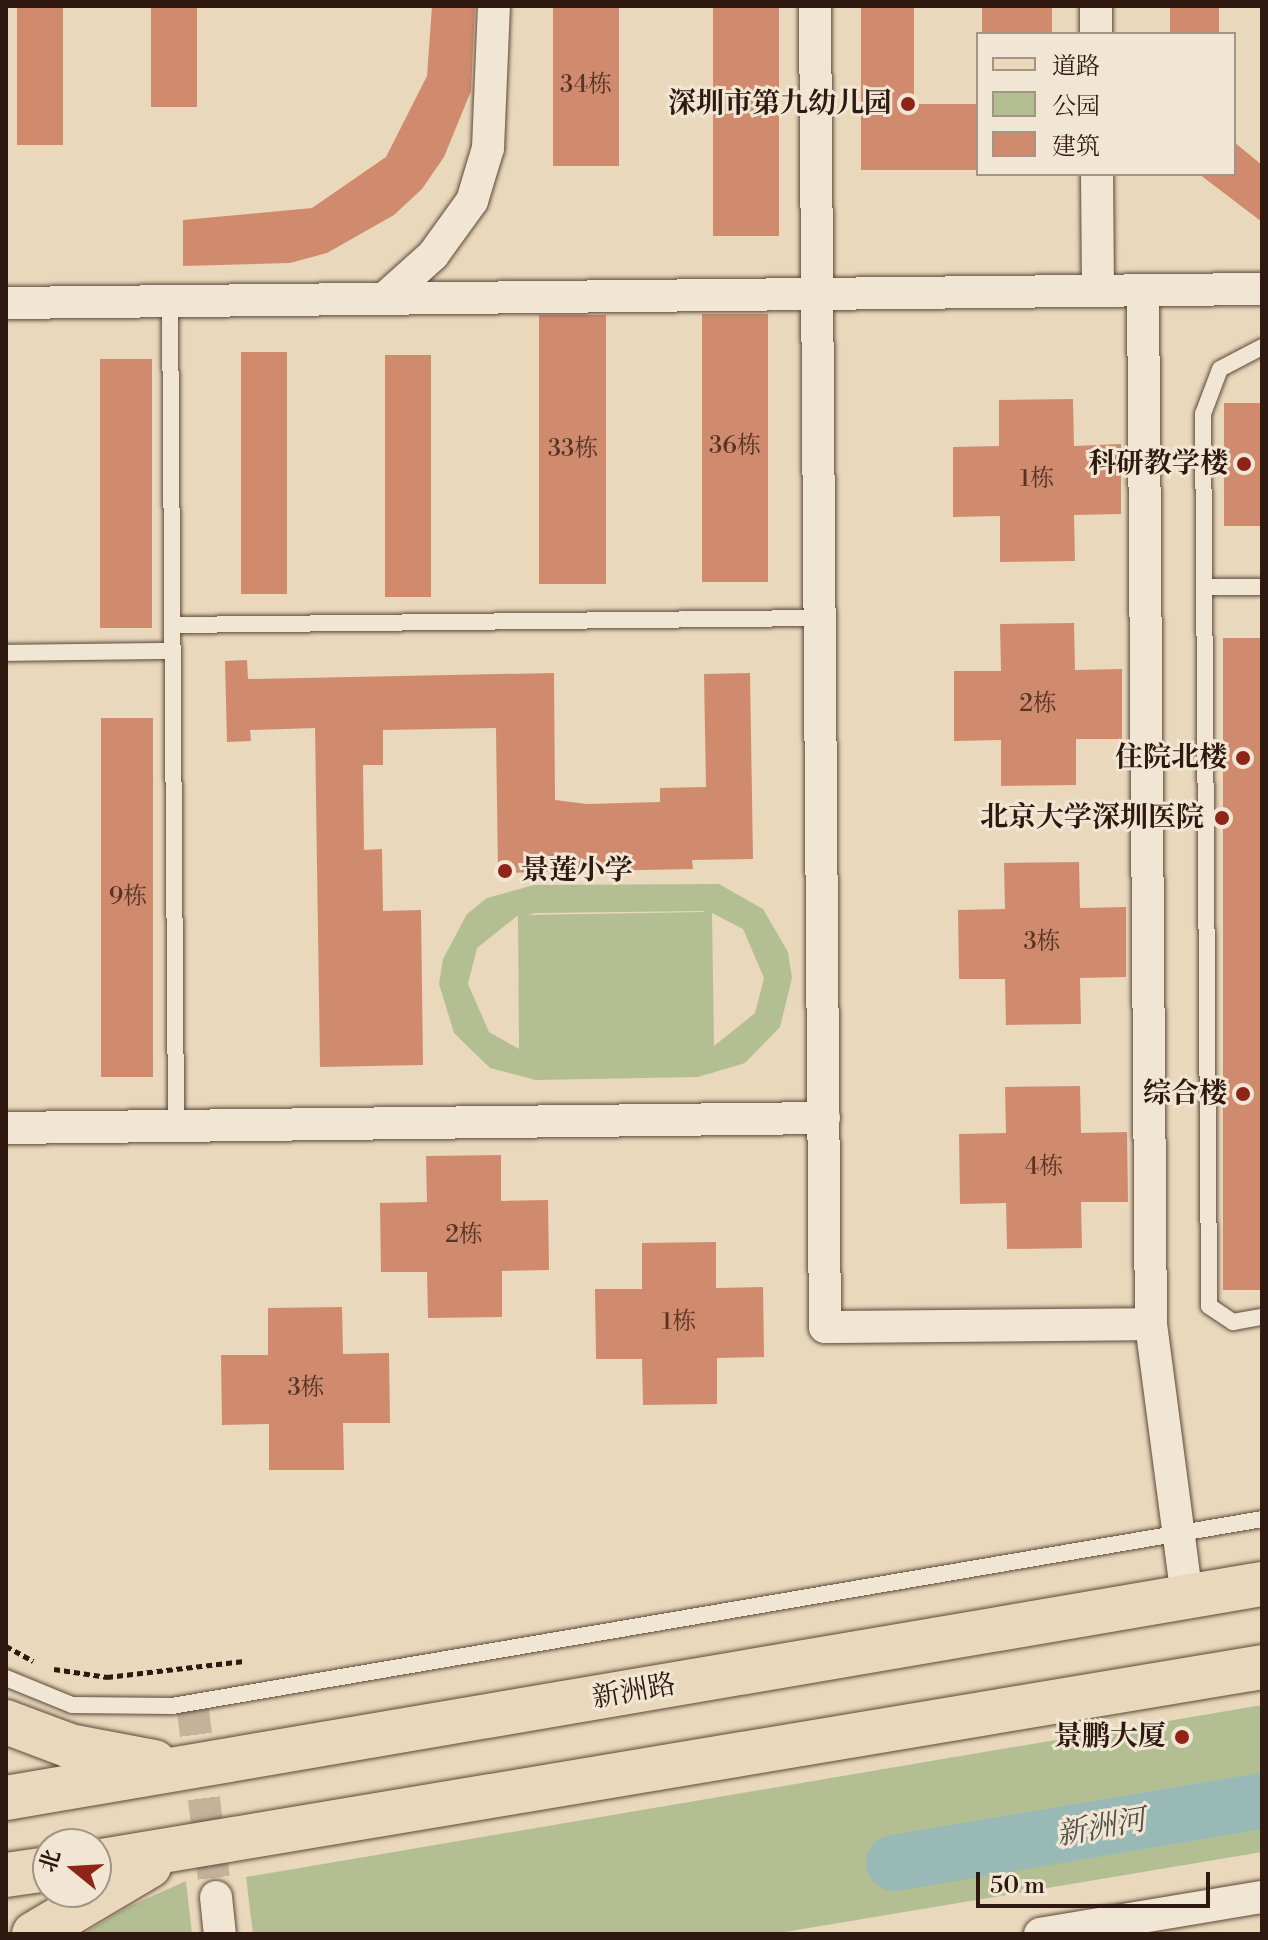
<!DOCTYPE html>
<meta charset="utf-8">
<style>
body{margin:0}
#map{position:relative;width:1268px;height:1940px;overflow:hidden;background:#e9d8bb;font-family:"Libre Bodoni","Noto Serif SC",serif}
div>[style]{position:absolute}
.green>*{inset:0;background:#b3bf92}
.river>*{height:56px;margin:-28px;padding:0 28px;transform-origin:28px;border-radius:28px;background:#99b9b6}
.building>*{inset:0;background:#d08b6e;transform-origin:0 0}
.minor-tunnel>*{height:32px;margin-top:-16px;transform-origin:0;background:repeating-linear-gradient(90deg,#c4b299 0 32px,transparent 0 48px)}
.path>*{height:5px;margin-top:-2.5px;transform-origin:0;background:repeating-linear-gradient(90deg,#2e180f 0 6px,transparent 0 10px)}
.roads{filter:drop-shadow(0 0 2px #5d483a) drop-shadow(0 0 2px #5d483a)}
.service>*{height:16px;margin:-8px;padding:0 8px;transform-origin:8px;border-radius:8px;background:#f1e6d3}
.minor>*{height:32px;margin:-16px;padding:0 16px;transform-origin:16px;border-radius:16px;background:#f1e6d3}
.primary>*{height:44px;margin:-22px;padding:0 22px;transform-origin:22px;border-radius:22px;background:#e9d8bb}
.dots>*{width:22px;height:22px;translate:-50% -50%;box-sizing:border-box;border:4px solid #f1e6d3;border-radius:50%}
span{translate:-50% -50%;white-space:nowrap;text-align:center;line-height:1.15;-webkit-text-stroke:6px #f1e6d3;paint-order:stroke}
.number-label{font-size:24px;color:#563527}
.number-label span{-webkit-text-stroke-width:0}
.poi-label{font-size:28px;color:#2e180f;font-weight:700}
.right{translate:-100% -50%;text-align:right}
.left{translate:0 -50%;text-align:left}
.street-label{font-size:28px;color:#2e180f}
.water-label{font-size:30px;color:#535049;font-style:italic}
.frame{position:absolute;inset:0;border:8px solid #2e180f;pointer-events:none}
.legend{position:absolute;left:976px;top:32px;width:260px;height:144px;box-sizing:border-box;background:#f1e6d3;border:2px solid #a39485;margin:0;padding:10px 14px;list-style:none;font-size:24px;color:#2e180f}
.legend li{display:flex;align-items:center;gap:16px;height:40px}
.legend b{width:40px;border:2px solid #a39485}
.north{position:absolute;left:32px;top:1828px;width:80px;height:80px;box-sizing:border-box;background:#f1e6d3;border:2px solid #a39485;border-radius:50%;rotate:288deg;font-size:22px;font-weight:700;line-height:32px;text-align:center;color:#2e180f}
.north::after{content:'';display:block;margin:auto;width:28px;height:36px;background:#8f2418;clip-path:polygon(50% 0,100% 100%,50% 72%,0 100%)}
.scale{position:absolute;left:976px;top:1872px;width:234px;height:36px;box-sizing:border-box;border:4px solid #2e180f;border-top:0;padding-left:10px;font-size:24px;line-height:28px;white-space:nowrap;color:#2e180f;-webkit-text-stroke:6px #f1e6d3;paint-order:stroke}
</style>
<div id="map">
<div class="green">
<div style="clip-path:polygon(evenodd,719px 884px,763px 909px,788px 952px,792px 978px,780px 1027px,745px 1063px,698px 1077px,536px 1080px,490px 1068px,454px 1033px,439px 984px,443px 959px,467px 914px,487px 898px,534px 885px,719px 884px,704px 911px,704px 912px,527px 915px,536px 913px,704px 911px,719px 884px,712px 913px,743px 929px,764px 978px,755px 1013px,714px 1046px,712px 913px,719px 884px,517px 916px,518px 916px,519px 1049px,489px 1032px,468px 984px,477px 948px,517px 916px)"></div>
<div style="clip-path:polygon(1262px 1705px,1262px 1852px,773px 1934px,253px 1934px,246px 1877px)"></div>
<div style="clip-path:polygon(186px 1881px,192px 1934px,83px 1934px,128px 1907px)"></div>
</div>
<div class="river">
<div style="left:894px;top:1863px;width:373px;rotate:-9.6deg"></div>
</div>
<div class="building">
<div style="left:17px;top:6px;width:46px;height:139px"></div>
<div style="left:151px;top:6px;width:46px;height:101px"></div>
<div style="clip-path:polygon(432px 6px,475px 6px,471px 91px,444px 157px,422px 189px,394px 215px,327px 253px,290px 263px,183px 266px,183px 220px,312px 208px,386px 157px,427px 76px)"></div>
<div style="left:553px;top:6px;width:66px;height:160px"></div>
<div style="left:713px;top:6px;width:66px;height:230px"></div>
<div style="clip-path:polygon(861px 6px,914px 6px,914px 104px,978px 104px,978px 170px,861px 170px)"></div>
<div style="left:982px;top:6px;width:70px;height:28px"></div>
<div style="left:1170px;top:6px;width:49px;height:28px"></div>
<div style="clip-path:polygon(1234px 142px,1262px 165px,1262px 222px,1199px 174px,1234px 174px)"></div>
<div style="left:702px;top:314px;width:66px;height:268px"></div>
<div style="left:606px;top:315px;width:269px;height:67px;rotate:90deg"></div>
<div style="left:287px;top:352px;width:242px;height:46px;rotate:90deg"></div>
<div style="left:431px;top:355px;width:242px;height:46px;rotate:90deg"></div>
<div style="left:100px;top:359px;width:52px;height:269px"></div>
<div style="clip-path:polygon(1073px 399px,1074px 446px,1121px 444px,1121px 514px,1074px 515px,1075px 561px,1000px 562px,1000px 516px,953px 517px,953px 447px,999px 446px,999px 400px)"></div>
<div style="left:1224px;top:403px;width:38px;height:123px"></div>
<div style="clip-path:polygon(1074px 623px,1075px 670px,1122px 669px,1122px 739px,1076px 739px,1076px 785px,1001px 786px,1001px 740px,954px 741px,954px 671px,1001px 671px,1000px 624px)"></div>
<div style="left:1262px;top:638px;width:652px;height:39px;rotate:90deg"></div>
<div style="clip-path:polygon(247px 660px,248px 679px,554px 673px,555px 800px,587px 804px,660px 802px,660px 788px,706px 787px,704px 674px,750px 673px,753px 859px,692px 860px,693px 869px,498px 873px,496px 728px,383px 730px,383px 765px,363px 765px,364px 850px,382px 849px,383px 911px,421px 910px,423px 1065px,320px 1067px,315px 728px,250px 730px,251px 741px,227px 742px,225px 661px)"></div>
<div style="left:153px;top:718px;width:359px;height:52px;rotate:90deg"></div>
<div style="clip-path:polygon(1079px 862px,1080px 908px,1126px 907px,1126px 977px,1080px 978px,1081px 1024px,1006px 1025px,1005px 979px,959px 979px,958px 910px,1005px 909px,1004px 863px)"></div>
<div style="clip-path:polygon(1080px 1086px,1081px 1133px,1127px 1132px,1128px 1202px,1081px 1202px,1082px 1248px,1007px 1249px,1006px 1203px,960px 1204px,959px 1134px,1006px 1133px,1005px 1087px)"></div>
<div style="clip-path:polygon(501px 1155px,501px 1201px,548px 1200px,549px 1270px,502px 1271px,502px 1317px,428px 1318px,427px 1272px,381px 1272px,380px 1203px,427px 1202px,426px 1156px)"></div>
<div style="clip-path:polygon(716px 1242px,716px 1288px,763px 1287px,764px 1357px,717px 1358px,717px 1404px,643px 1405px,642px 1359px,596px 1359px,595px 1289px,642px 1289px,642px 1243px)"></div>
<div style="clip-path:polygon(342px 1307px,343px 1354px,389px 1353px,390px 1423px,343px 1423px,344px 1470px,269px 1470px,269px 1424px,222px 1425px,221px 1355px,268px 1355px,268px 1308px)"></div>
</div>
<div class="minor-tunnel">
<div style="left:192px;top:1703px;width:195px;rotate:82.9deg"></div>
</div>
<div class="path">
<div style="left:6px;top:1646px;width:31px;rotate:29deg"></div>
<div style="left:54px;top:1669px;width:54px;rotate:8.6deg"></div>
<div style="left:107px;top:1677px;width:138px;rotate:-6.7deg"></div>
</div>
<div class="roads">
<div class="service">
<div style="left:170px;top:301px;width:825px;rotate:89.58deg"></div>
<div style="left:1262px;top:347px;width:47px;rotate:152.4deg"></div>
<div style="left:1220px;top:369px;width:48px;rotate:110.7deg"></div>
<div style="left:1203px;top:414px;width:892px;rotate:89.61deg"></div>
<div style="left:1209px;top:1306px;width:29px;rotate:34deg"></div>
<div style="left:1233px;top:1322px;width:29px;rotate:-10deg"></div>
<div style="left:1204px;top:587px;width:58px"></div>
<div style="left:172px;top:625px;width:647px;rotate:-0.62deg"></div>
<div style="left:6px;top:653px;width:167px;rotate:-0.7deg"></div>
<div style="left:6px;top:1678px;width:71px;rotate:22.2deg"></div>
<div style="left:72px;top:1705px;width:100px;rotate:0.6deg"></div>
<div style="left:172px;top:1706px;width:1106px;rotate:-9.73deg"></div>
</div>
<div class="minor">
<div style="left:815px;top:6px;width:1321px;rotate:89.57deg"></div>
<div style="left:825px;top:1327px;width:326px;rotate:-0.5deg"></div>
<div style="left:1096px;top:6px;width:28px;rotate:90deg"></div>
<div style="left:1097px;top:174px;width:116px;rotate:89.5deg"></div>
<div style="left:1143px;top:290px;width:1034px;rotate:89.56deg"></div>
<div style="left:1151px;top:1324px;width:275px;rotate:82.5deg"></div>
<div style="left:384px;top:299px;width:66px;rotate:-41.9deg"></div>
<div style="left:433px;top:255px;width:67px;rotate:-54.2deg"></div>
<div style="left:472px;top:201px;width:55px;rotate:-73.2deg"></div>
<div style="left:488px;top:148px;width:142px;rotate:-87.6deg"></div>
<div style="left:6px;top:303px;width:1256px;rotate:-0.64deg"></div>
<div style="left:6px;top:1128px;width:818px;rotate:-0.7deg"></div>
<div style="left:216px;top:1897px;width:37px;rotate:84deg"></div>
<div style="left:1040px;top:1934px;width:225px;rotate:-9.5deg"></div>
</div>
<div class="primary">
<div style="left:6px;top:1722px;width:68px;rotate:20.6deg"></div>
<div style="left:70px;top:1746px;width:86px;rotate:10.8deg"></div>
<div style="left:6px;top:1798px;width:1274px;rotate:-9.67deg"></div>
<div style="left:96px;top:1862px;width:1182px;rotate:-9.49deg"></div>
<div style="left:6px;top:1875px;width:42px;rotate:-8.1deg"></div>
<div style="left:34px;top:1934px;width:134px;rotate:-30.6deg"></div>
</div>
</div>
<div class="dots">
<div style="left:908px;top:104px;background:#8f2418"></div>
<div style="left:1244px;top:464px;background:#8f2418"></div>
<div style="left:1243px;top:758px;background:#8f2418"></div>
<div style="left:1222px;top:818px;background:#8f2418"></div>
<div style="left:505px;top:871px;background:#8f2418"></div>
<div style="left:1243px;top:1094px;background:#8f2418"></div>
<div style="left:1182px;top:1737px;background:#8f2418"></div>
</div>
<div class="number-label">
<span style="left:586px;top:86px">34栋</span>
<span style="left:735px;top:447px">36栋</span>
<span style="left:573px;top:450px">33栋</span>
<span style="left:1037px;top:480px">1栋</span>
<span style="left:1038px;top:705px">2栋</span>
<span style="left:128px;top:898px">9栋</span>
<span style="left:1042px;top:943px">3栋</span>
<span style="left:1044px;top:1168px">4栋</span>
<span style="left:464px;top:1236px">2栋</span>
<span style="left:679px;top:1323px">1栋</span>
<span style="left:306px;top:1389px">3栋</span>
</div>
<div class="poi-label">
<span class="right" style="left:892px;top:104px">深圳市第九幼儿园</span>
<span class="right" style="left:1228px;top:464px">科研教学楼</span>
<span class="right" style="left:1227px;top:758px">住院北楼</span>
<span class="right" style="left:1204px;top:818px">北京大学深圳医院</span>
<span class="left" style="left:521px;top:871px">景莲小学</span>
<span class="right" style="left:1227px;top:1094px">综合楼</span>
<span class="right" style="left:1166px;top:1737px">景鹏大厦</span>
</div>
<div class="street-label">
<span style="left:634px;top:1692px;rotate:-10deg">新洲路</span>
</div>
<div class="water-label">
<span style="left:1101px;top:1828px;rotate:-10deg">新洲河</span>
</div>
<div class="frame"></div>
<ul class="legend">
<li><b style="height:10px;background:#e9d8bb"></b>道路</li>
<li><b style="height:22px;background:#b3bf92"></b>公园</li>
<li><b style="height:22px;background:#d08b6e"></b>建筑</li>
</ul>
<div class="north">北</div>
<div class="scale">50 m</div>
</div>
